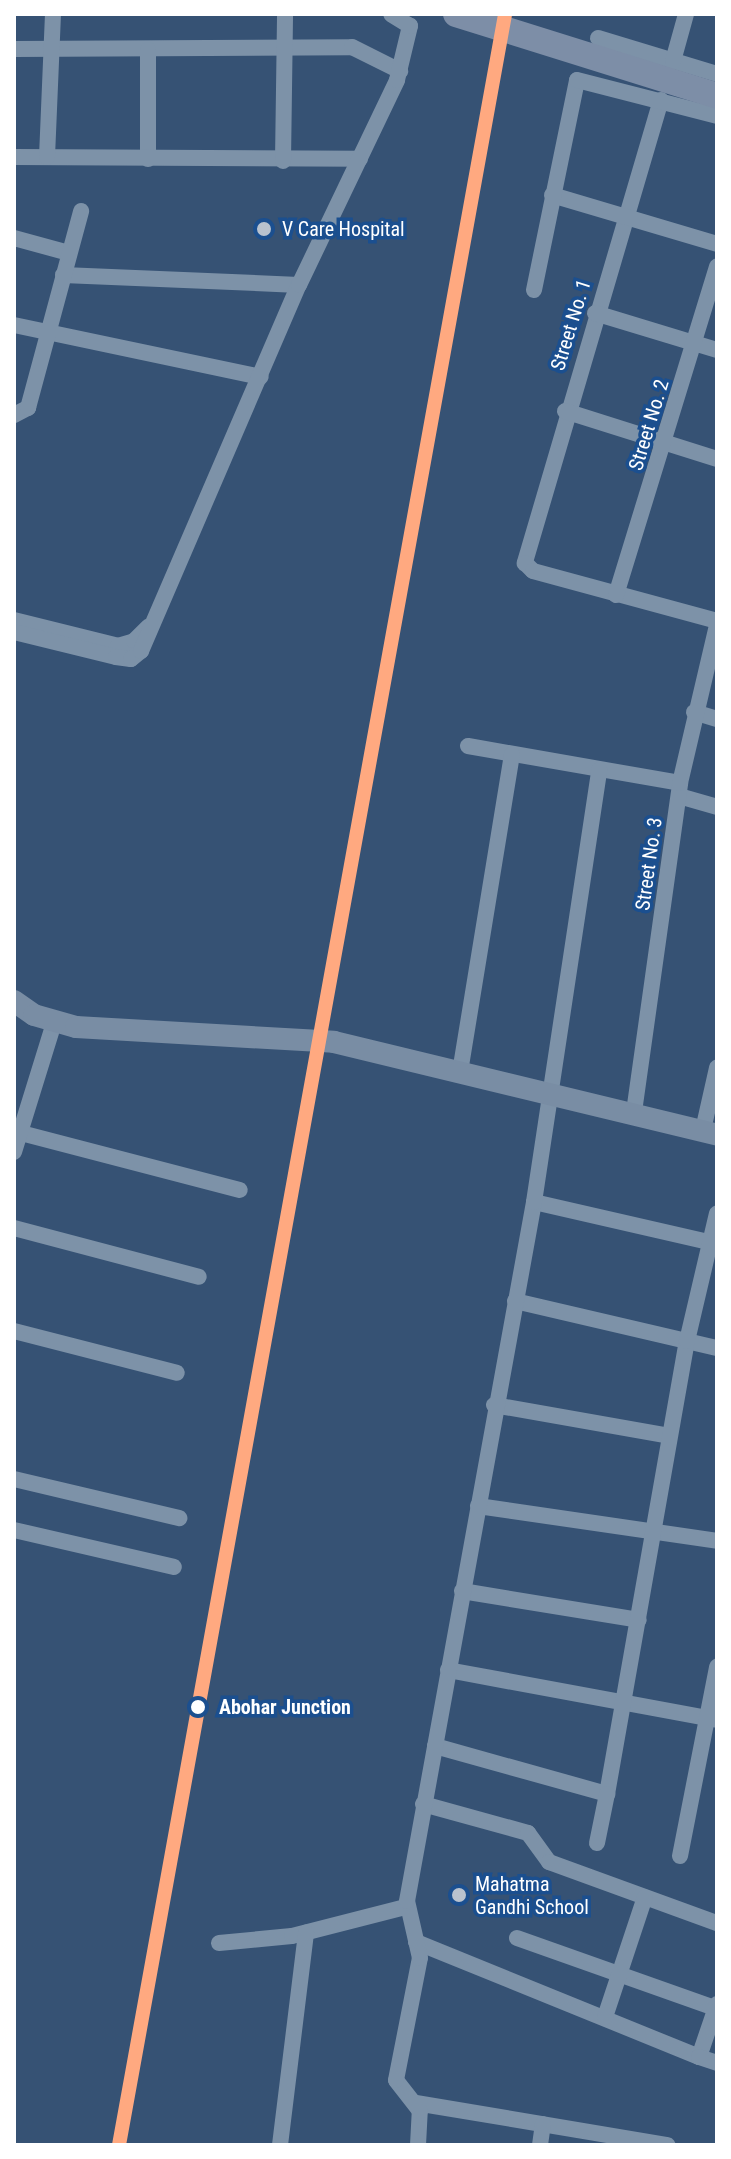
<!DOCTYPE html>
<style>
body{margin:0}
#map{position:relative;width:731px;height:2159px;overflow:hidden;background:#365274;font-family:"Roboto Condensed",sans-serif}
div>[style]{position:absolute}
.street>*{height:16px;margin:-8px;padding:0 8px;transform-origin:8px;border-radius:8px;background:#7d92a8}
.secondary>*{height:22px;margin:-11px;padding:0 11px;transform-origin:11px;border-radius:11px;background:#798da4}
.primary>*{height:26px;margin:-13px;padding:0 13px;transform-origin:13px;border-radius:13px;background:#7d8ea7}
.rail-1>*{height:14px;margin:-7px;padding:0 7px;transform-origin:7px;border-radius:7px;background:#ffa980}
.dots>*{width:22px;height:22px;translate:-50% -50%;box-sizing:border-box;border:4px solid #1b4f8f;border-radius:50%}
span{translate:-50% -50%;white-space:nowrap;text-align:center;line-height:1.15;-webkit-text-stroke:7px #1b4f8f;paint-order:stroke}
.poi-label{font-size:20px;color:#fff}
.left{translate:0 -50%;text-align:left}
.street-label{font-size:20px;color:#fff}
.stop-label{font-size:20px;color:#fff;font-weight:700}
.frame{position:absolute;inset:0;border:16px solid #fff;pointer-events:none}
</style>
<div id="map">
<div class="street">
<div style="left:598px;top:38px;width:124px;rotate:16.8deg"></div>
<div style="left:14px;top:49px;width:338px;rotate:-0.3deg"></div>
<div style="left:352px;top:47px;width:54px;rotate:26.6deg"></div>
<div style="left:148px;top:50px;width:109px;rotate:90deg"></div>
<div style="left:673px;top:61px;width:49px;rotate:-74.5deg"></div>
<div style="left:661px;top:100px;width:483px;rotate:106.4deg"></div>
<div style="left:525px;top:563px;width:11px;rotate:45deg"></div>
<div style="left:533px;top:571px;width:191px;rotate:15.2deg"></div>
<div style="left:14px;top:157px;width:346px;rotate:0.3deg"></div>
<div style="left:47px;top:157px;width:143px;rotate:-87.6deg"></div>
<div style="left:283px;top:161px;width:147px;rotate:-89.2deg"></div>
<div style="left:552px;top:195px;width:172px;rotate:16.5deg"></div>
<div style="left:14px;top:238px;width:57px;rotate:15.3deg"></div>
<div style="left:63px;top:275px;width:236px;rotate:2.4deg"></div>
<div style="left:534px;top:290px;width:214px;rotate:-78.4deg"></div>
<div style="left:577px;top:80px;width:145px;rotate:14.4deg"></div>
<div style="left:595px;top:313px;width:127px;rotate:16.9deg"></div>
<div style="left:14px;top:325px;width:252px;rotate:11.9deg"></div>
<div style="left:565px;top:411px;width:159px;rotate:17.5deg"></div>
<div style="left:14px;top:415px;width:16px;rotate:-27deg"></div>
<div style="left:28px;top:408px;width:204px;rotate:-74.9deg"></div>
<div style="left:616px;top:595px;width:344px;rotate:-72.9deg"></div>
<div style="left:14px;top:620px;width:107px;rotate:14deg"></div>
<div style="left:118px;top:646px;width:17px;rotate:-17deg"></div>
<div style="left:134px;top:641px;width:20px;rotate:-45deg"></div>
<div style="left:14px;top:632px;width:105px;rotate:13.8deg"></div>
<div style="left:116px;top:657px;width:15px;rotate:8deg"></div>
<div style="left:131px;top:659px;width:13px;rotate:-39deg"></div>
<div style="left:141px;top:651px;width:399px;rotate:-66.7deg"></div>
<div style="left:299px;top:285px;width:227px;rotate:-64.4deg"></div>
<div style="left:397px;top:80px;width:56px;rotate:-76.5deg"></div>
<div style="left:410px;top:26px;width:22px;rotate:-148deg"></div>
<div style="left:694px;top:712px;width:24px;rotate:17deg"></div>
<div style="left:468px;top:746px;width:215px;rotate:9.9deg"></div>
<div style="left:679px;top:796px;width:40px;rotate:16deg"></div>
<div style="left:460px;top:1072px;width:322px;rotate:-80.7deg"></div>
<div style="left:634px;top:1112px;width:332px;rotate:-82deg"></div>
<div style="left:680px;top:783px;width:162px;rotate:-76.8deg"></div>
<div style="left:703px;top:1130px;width:64px;rotate:-77.3deg"></div>
<div style="left:21px;top:1133px;width:226px;rotate:14.6deg"></div>
<div style="left:14px;top:1152px;width:135px;rotate:-72.8deg"></div>
<div style="left:534px;top:1202px;width:188px;rotate:12.9deg"></div>
<div style="left:14px;top:1228px;width:191px;rotate:14.8deg"></div>
<div style="left:515px;top:1301px;width:207px;rotate:13.1deg"></div>
<div style="left:14px;top:1331px;width:168px;rotate:14.4deg"></div>
<div style="left:494px;top:1405px;width:178px;rotate:10deg"></div>
<div style="left:14px;top:1479px;width:170px;rotate:13.3deg"></div>
<div style="left:478px;top:1506px;width:242px;rotate:8.3deg"></div>
<div style="left:14px;top:1530px;width:164px;rotate:13deg"></div>
<div style="left:462px;top:1591px;width:179px;rotate:9.3deg"></div>
<div style="left:448px;top:1670px;width:274px;rotate:10.5deg"></div>
<div style="left:435px;top:1746px;width:179px;rotate:15.6deg"></div>
<div style="left:607px;top:1794px;width:460px;rotate:-80deg"></div>
<div style="left:687px;top:1341px;width:131px;rotate:-76.8deg"></div>
<div style="left:423px;top:1804px;width:109px;rotate:15.4deg"></div>
<div style="left:528px;top:1833px;width:36px;rotate:54deg"></div>
<div style="left:549px;top:1862px;width:179px;rotate:20deg"></div>
<div style="left:597px;top:1843px;width:50px;rotate:-78.5deg"></div>
<div style="left:680px;top:1856px;width:193px;rotate:-78.9deg"></div>
<div style="left:517px;top:1938px;width:212px;rotate:19.5deg"></div>
<div style="left:416px;top:1942px;width:305px;rotate:22.1deg"></div>
<div style="left:699px;top:2057px;width:56px;rotate:-71.2deg"></div>
<div style="left:219px;top:1943px;width:73px;rotate:-5.5deg"></div>
<div style="left:292px;top:1936px;width:118px;rotate:-14.3deg"></div>
<div style="left:605px;top:2017px;width:126px;rotate:-71.6deg"></div>
<div style="left:699px;top:2057px;width:19px;rotate:18deg"></div>
<div style="left:416px;top:2103px;width:255px;rotate:9.5deg"></div>
<div style="left:280px;top:2145px;width:214px;rotate:-83deg"></div>
<div style="left:418px;top:2145px;width:34px;rotate:-87deg"></div>
<div style="left:420px;top:2111px;width:39px;rotate:-128deg"></div>
<div style="left:396px;top:2080px;width:124px;rotate:-78.9deg"></div>
<div style="left:420px;top:1958px;width:58px;rotate:-102.8deg"></div>
<div style="left:407px;top:1901px;width:710px;rotate:-79.7deg"></div>
<div style="left:534px;top:1202px;width:437px;rotate:-81.4deg"></div>
<div style="left:540px;top:2145px;width:21px;rotate:-82deg"></div>
</div>
<div class="secondary">
<div style="left:14px;top:1001px;width:24px;rotate:35deg"></div>
<div style="left:34px;top:1015px;width:44px;rotate:15.9deg"></div>
<div style="left:76px;top:1027px;width:258px;rotate:3.3deg"></div>
<div style="left:334px;top:1042px;width:394px;rotate:13.6deg"></div>
</div>
<div class="primary">
<div style="left:456px;top:14px;width:274px;rotate:17.4deg"></div>
</div>
<div class="rail-1">
<div style="left:119px;top:2145px;width:2166px;rotate:-79.73deg"></div>
</div>
<div class="dots">
<div style="left:264px;top:229px;background:#b9c2ce"></div>
<div style="left:198px;top:1707px;background:#fff"></div>
<div style="left:459px;top:1895px;background:#b9c2ce"></div>
</div>
<div class="poi-label">
<span class="left" style="left:282px;top:229px">V Care Hospital</span>
<span class="left" style="left:475px;top:1896px">Mahatma<br>Gandhi School</span>
</div>
<div class="street-label">
<span style="left:571px;top:325px;rotate:-73deg">Street No. 1</span>
<span style="left:649px;top:425px;rotate:-73deg">Street No. 2</span>
<span style="left:649px;top:864px;rotate:-82deg">Street No. 3</span>
</div>
<div class="stop-label">
<span class="left" style="left:219px;top:1707px">Abohar Junction</span>
</div>
<div class="frame"></div>
</div>
